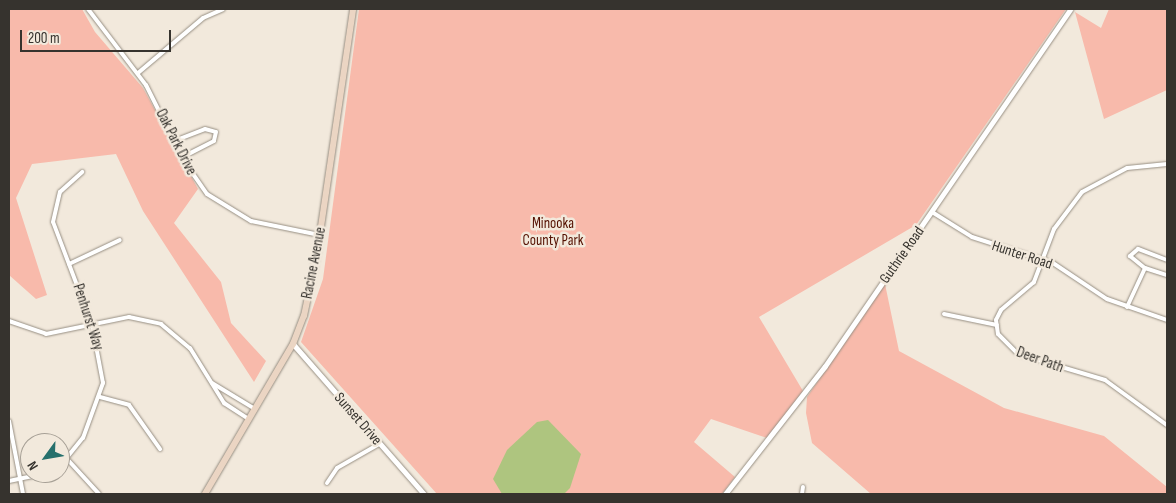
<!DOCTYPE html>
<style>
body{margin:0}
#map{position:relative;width:1176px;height:503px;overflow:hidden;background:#f2e9dc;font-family:"Sofia Sans Condensed",sans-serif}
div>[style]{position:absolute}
.green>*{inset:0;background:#f8baab}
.water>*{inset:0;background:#aec57f}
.roads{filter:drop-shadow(0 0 1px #978f83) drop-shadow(0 0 1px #978f83)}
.minor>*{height:4px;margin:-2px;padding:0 2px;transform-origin:2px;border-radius:2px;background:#fff}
.tertiary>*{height:5px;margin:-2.5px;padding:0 2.5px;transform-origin:2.5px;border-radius:2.5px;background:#fff}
.secondary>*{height:5.5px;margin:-2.75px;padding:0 2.75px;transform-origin:2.75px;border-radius:2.75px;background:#ebd5c3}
span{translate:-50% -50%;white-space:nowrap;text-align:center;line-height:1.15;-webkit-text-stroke:5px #f2e9dc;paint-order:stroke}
.street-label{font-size:15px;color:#36332e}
.park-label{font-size:15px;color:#541001}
.frame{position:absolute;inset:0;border:10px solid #36332e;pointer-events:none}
.north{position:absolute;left:20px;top:433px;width:50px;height:50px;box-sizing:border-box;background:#f2e9dc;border:1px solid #a7a096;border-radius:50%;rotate:238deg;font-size:14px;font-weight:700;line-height:20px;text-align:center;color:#36332e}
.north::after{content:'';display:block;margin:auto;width:18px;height:22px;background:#26706c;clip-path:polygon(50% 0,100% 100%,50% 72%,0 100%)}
.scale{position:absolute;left:20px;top:30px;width:151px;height:22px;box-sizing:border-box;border:2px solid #36332e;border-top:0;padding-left:6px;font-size:15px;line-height:18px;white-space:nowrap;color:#36332e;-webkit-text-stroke:4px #f2e9dc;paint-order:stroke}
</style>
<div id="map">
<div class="green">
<div style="clip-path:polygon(9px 9px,82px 9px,95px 32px,143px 88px,198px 189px,174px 223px,221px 282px,231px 323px,266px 361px,254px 382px,143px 211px,116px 154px,32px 164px,16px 198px,47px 295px,36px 299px,9px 275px)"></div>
<div style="clip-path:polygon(359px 9px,1066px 9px,916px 225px,759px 317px,803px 391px,767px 438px,711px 419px,694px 442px,735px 477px,722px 494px,437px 494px,301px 342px,323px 279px)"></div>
<div style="clip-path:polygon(1109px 9px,1167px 9px,1167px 90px,1104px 119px,1075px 12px,1101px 28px)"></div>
<div style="clip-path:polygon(885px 284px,899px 351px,1004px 408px,1104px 436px,1167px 487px,1167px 494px,871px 494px,812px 443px,806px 413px,807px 397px)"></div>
</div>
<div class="water">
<div style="clip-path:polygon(548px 420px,581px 454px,570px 488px,564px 494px,502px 494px,493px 479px,507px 450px,537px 422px)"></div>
</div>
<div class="roads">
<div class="minor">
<div style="left:88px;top:9px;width:96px;rotate:52.7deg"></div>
<div style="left:146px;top:85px;width:85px;rotate:63.4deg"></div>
<div style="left:184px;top:161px;width:40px;rotate:55.1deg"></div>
<div style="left:207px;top:194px;width:52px;rotate:31.5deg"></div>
<div style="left:251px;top:221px;width:70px;rotate:11.5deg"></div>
<div style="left:138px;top:73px;width:85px;rotate:-40.2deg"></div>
<div style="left:203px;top:18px;width:22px;rotate:-24deg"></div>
<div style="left:174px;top:141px;width:33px;rotate:-21deg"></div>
<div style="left:205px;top:129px;width:11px;rotate:15deg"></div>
<div style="left:216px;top:132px;width:9px;rotate:103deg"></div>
<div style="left:214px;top:141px;width:36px;rotate:153deg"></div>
<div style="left:1167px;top:164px;width:40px;rotate:174.3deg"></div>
<div style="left:1127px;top:168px;width:51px;rotate:151.9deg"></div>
<div style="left:1082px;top:192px;width:46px;rotate:127.1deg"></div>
<div style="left:1054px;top:229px;width:57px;rotate:110.7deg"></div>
<div style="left:1034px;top:282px;width:43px;rotate:139.7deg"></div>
<div style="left:1001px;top:310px;width:11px;rotate:117deg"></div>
<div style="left:996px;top:320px;width:14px;rotate:82deg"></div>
<div style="left:998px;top:334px;width:28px;rotate:45deg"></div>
<div style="left:1018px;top:354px;width:91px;rotate:16.6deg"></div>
<div style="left:1105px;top:380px;width:77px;rotate:36deg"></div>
<div style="left:932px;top:212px;width:47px;rotate:32deg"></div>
<div style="left:972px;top:237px;width:85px;rotate:17.8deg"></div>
<div style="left:1053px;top:263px;width:65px;rotate:33.7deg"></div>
<div style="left:1107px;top:299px;width:64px;rotate:19.3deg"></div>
<div style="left:1167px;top:260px;width:31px;rotate:-159deg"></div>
<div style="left:1138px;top:249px;width:11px;rotate:139deg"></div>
<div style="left:1130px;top:256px;width:19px;rotate:39deg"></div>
<div style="left:1145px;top:268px;width:23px;rotate:18deg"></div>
<div style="left:69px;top:264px;width:56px;rotate:-25.2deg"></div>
<div style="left:1127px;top:307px;width:43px;rotate:-65.2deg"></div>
<div style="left:944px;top:314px;width:54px;rotate:11.7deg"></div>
<div style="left:9px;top:321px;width:39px;rotate:19deg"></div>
<div style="left:46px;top:334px;width:85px;rotate:-11.6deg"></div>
<div style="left:129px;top:317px;width:33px;rotate:12deg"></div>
<div style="left:161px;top:324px;width:38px;rotate:40deg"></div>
<div style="left:190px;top:348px;width:65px;rotate:58.3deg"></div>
<div style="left:224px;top:403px;width:30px;rotate:33deg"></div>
<div style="left:212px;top:383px;width:50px;rotate:31.2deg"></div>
<div style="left:100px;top:397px;width:30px;rotate:15deg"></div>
<div style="left:129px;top:405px;width:54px;rotate:54.8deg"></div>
<div style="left:9px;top:421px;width:74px;rotate:79.1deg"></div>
<div style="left:68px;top:460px;width:46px;rotate:47.6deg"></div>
<div style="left:60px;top:466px;width:36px;rotate:-51deg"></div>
<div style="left:83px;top:438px;width:59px;rotate:-70deg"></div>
<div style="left:103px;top:383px;width:59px;rotate:-100.7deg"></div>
<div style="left:92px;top:325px;width:110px;rotate:-110.7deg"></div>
<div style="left:53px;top:222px;width:31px;rotate:-77deg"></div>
<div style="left:60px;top:192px;width:30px;rotate:-42deg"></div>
<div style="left:9px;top:481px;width:40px;rotate:-12deg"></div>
<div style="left:327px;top:483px;width:18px;rotate:-56deg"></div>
<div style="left:337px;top:468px;width:48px;rotate:-29.7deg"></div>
<div style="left:802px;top:494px;width:7px;rotate:-82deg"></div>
</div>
<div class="tertiary">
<div style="left:293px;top:344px;width:199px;rotate:48.9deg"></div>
<div style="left:725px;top:494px;width:162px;rotate:-52deg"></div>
<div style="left:825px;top:366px;width:433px;rotate:-55.5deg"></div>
</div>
<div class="secondary">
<div style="left:205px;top:494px;width:174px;rotate:-59.6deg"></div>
<div style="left:293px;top:344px;width:30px;rotate:-69deg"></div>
<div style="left:304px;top:316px;width:63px;rotate:-78.2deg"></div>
<div style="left:317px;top:254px;width:248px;rotate:-81.6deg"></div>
</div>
</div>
<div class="street-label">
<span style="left:176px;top:142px;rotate:63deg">Oak Park Drive</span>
<span style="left:902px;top:255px;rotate:-55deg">Guthrie Road</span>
<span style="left:1022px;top:255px;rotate:18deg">Hunter Road</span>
<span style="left:314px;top:263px;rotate:-79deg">Racine Avenue</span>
<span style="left:88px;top:317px;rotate:72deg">Penhurst Way</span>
<span style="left:1040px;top:360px;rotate:20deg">Deer Path</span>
<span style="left:358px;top:419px;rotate:49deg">Sunset Drive</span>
</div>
<div class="park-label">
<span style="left:553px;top:232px">Minooka<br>County Park</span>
</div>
<div class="frame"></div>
<div class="north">N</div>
<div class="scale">200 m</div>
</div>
